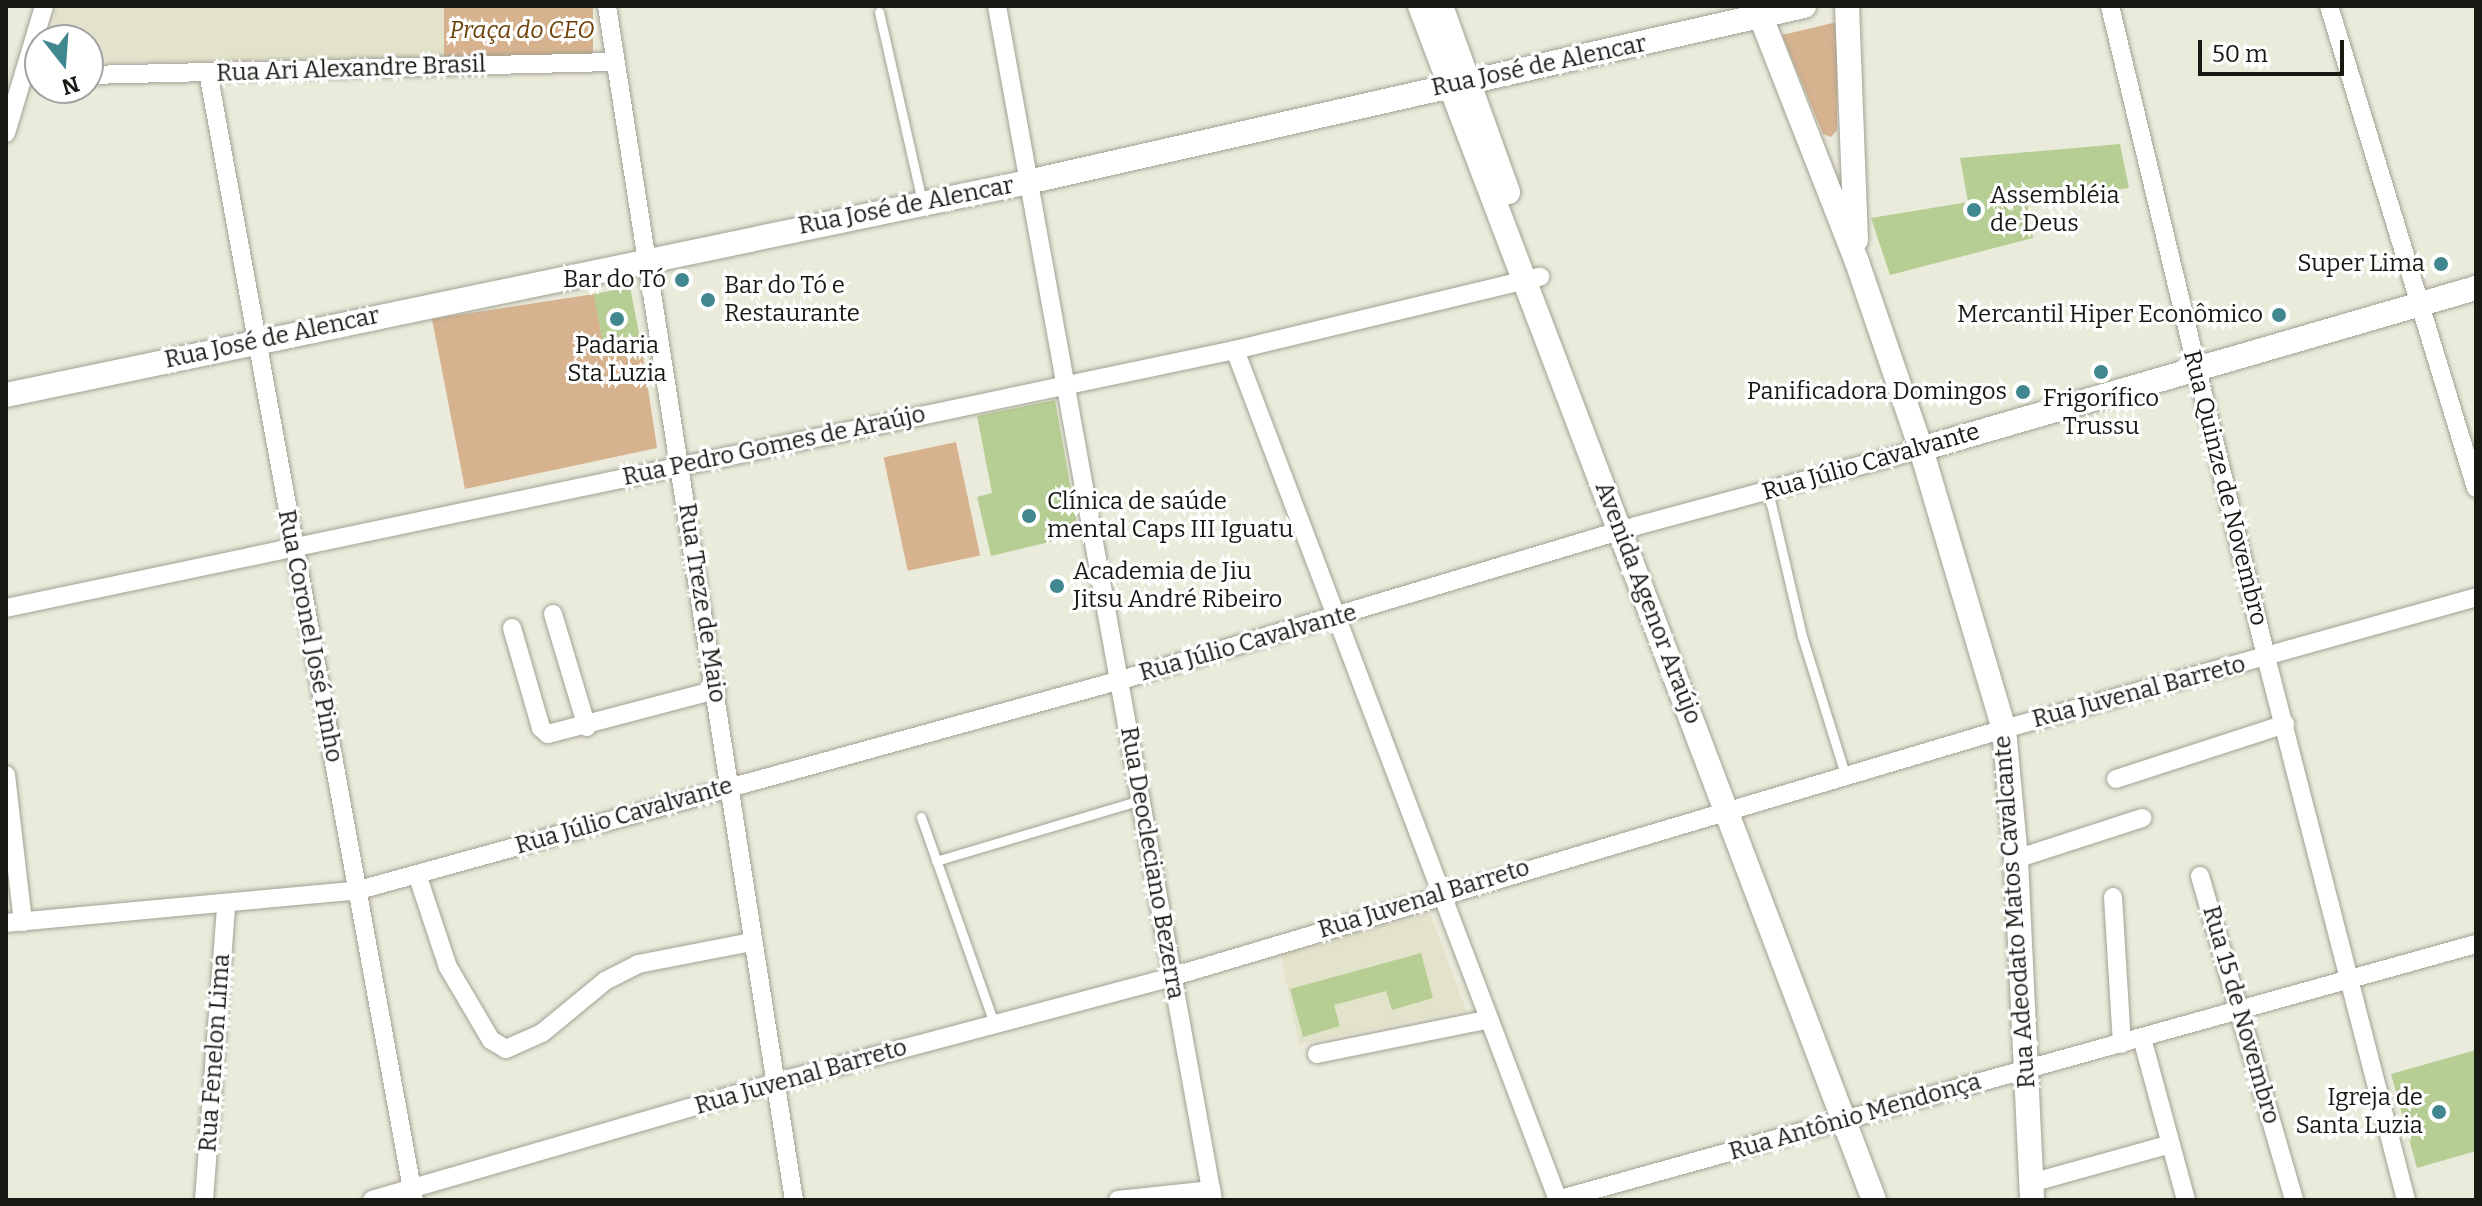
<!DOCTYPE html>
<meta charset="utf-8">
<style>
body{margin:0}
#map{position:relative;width:2482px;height:1206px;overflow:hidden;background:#ebebdc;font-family:Bitter,serif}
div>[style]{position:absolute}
.built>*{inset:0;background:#e3e3cc}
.green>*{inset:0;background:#d6b28f;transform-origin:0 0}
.building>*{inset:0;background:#b6ce94;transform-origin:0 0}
.roads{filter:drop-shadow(0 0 2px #a2a193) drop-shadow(0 0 2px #a2a193)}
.lane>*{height:9px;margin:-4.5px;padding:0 4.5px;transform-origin:4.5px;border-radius:4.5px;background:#fff}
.street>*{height:18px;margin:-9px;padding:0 9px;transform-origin:9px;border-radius:9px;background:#fff}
.secondary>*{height:24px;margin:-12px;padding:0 12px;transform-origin:12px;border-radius:12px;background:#fff}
.dots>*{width:22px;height:22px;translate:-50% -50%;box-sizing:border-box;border:4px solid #fff;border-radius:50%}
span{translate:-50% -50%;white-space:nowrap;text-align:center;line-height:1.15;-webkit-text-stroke:6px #fff;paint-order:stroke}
.park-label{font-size:24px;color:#6e4209;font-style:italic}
.street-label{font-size:24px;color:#191914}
.poi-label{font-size:24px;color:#191914}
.left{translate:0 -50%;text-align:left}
.right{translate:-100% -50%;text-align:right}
.frame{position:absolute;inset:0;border:8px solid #191914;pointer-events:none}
.north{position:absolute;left:24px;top:24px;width:80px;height:80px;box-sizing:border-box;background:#fff;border:2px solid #a3a3a1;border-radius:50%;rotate:163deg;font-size:22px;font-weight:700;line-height:32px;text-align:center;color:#191914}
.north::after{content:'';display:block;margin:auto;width:28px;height:36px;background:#408790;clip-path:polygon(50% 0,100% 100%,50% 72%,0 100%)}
.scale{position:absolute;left:2198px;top:40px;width:146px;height:36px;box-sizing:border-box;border:4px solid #191914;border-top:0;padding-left:10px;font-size:24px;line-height:28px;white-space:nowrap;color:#191914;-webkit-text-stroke:6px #fff;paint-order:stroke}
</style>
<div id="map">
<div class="built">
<div style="clip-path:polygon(57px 6px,444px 6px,445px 56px,88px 63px,88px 40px,49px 40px)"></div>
<div style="clip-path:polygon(1430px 913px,1466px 1010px,1299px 1044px,1281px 955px)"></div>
</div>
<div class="green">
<div style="left:444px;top:6px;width:149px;height:50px"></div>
<div style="clip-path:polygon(1837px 22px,1837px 130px,1831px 137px,1823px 134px,1782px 35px)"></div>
<div style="clip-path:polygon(594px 294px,604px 347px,641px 343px,657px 448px,465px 489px,432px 319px)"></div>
<div style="left:956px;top:442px;width:116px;height:74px;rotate:78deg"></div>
</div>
<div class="building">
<div style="clip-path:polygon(2120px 144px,2129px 188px,2027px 201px,2033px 238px,1890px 275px,1871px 218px,1968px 202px,1960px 158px)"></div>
<div style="left:630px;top:287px;width:57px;height:37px;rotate:79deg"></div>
<div style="clip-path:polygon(1055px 400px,1079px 535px,991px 556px,977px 497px,992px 493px,977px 416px)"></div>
<div style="clip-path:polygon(1421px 953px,1433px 998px,1392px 1010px,1386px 991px,1334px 1005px,1340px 1026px,1303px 1037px,1290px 989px)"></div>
<div style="clip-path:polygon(2476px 1050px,2476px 1151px,2417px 1168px,2391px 1074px)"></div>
</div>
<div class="roads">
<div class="lane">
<div style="left:879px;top:12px;width:195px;rotate:77.2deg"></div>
<div style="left:1768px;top:491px;width:149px;rotate:76.8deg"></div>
<div style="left:1802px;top:636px;width:148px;rotate:72.7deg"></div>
<div style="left:921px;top:817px;width:219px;rotate:70.5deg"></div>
<div style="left:936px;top:861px;width:213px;rotate:-16.6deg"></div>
</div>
<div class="street">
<div style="left:607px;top:6px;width:1209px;rotate:81.1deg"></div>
<div style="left:997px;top:6px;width:1213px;rotate:79.75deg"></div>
<div style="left:2110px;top:6px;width:669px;rotate:76.52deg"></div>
<div style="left:2266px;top:657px;width:561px;rotate:75.54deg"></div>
<div style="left:2329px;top:6px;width:504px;rotate:73.04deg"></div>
<div style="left:208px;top:72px;width:1147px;rotate:79.65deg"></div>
<div style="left:88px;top:75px;width:525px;rotate:-1.42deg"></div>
<div style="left:6px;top:133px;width:133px;rotate:-73.3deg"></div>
<div style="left:1235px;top:350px;width:909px;rotate:69.19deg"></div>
<div style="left:6px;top:608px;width:1256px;rotate:-11.86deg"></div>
<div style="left:1235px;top:350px;width:314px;rotate:-13.5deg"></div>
<div style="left:553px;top:614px;width:118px;rotate:73.3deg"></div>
<div style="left:512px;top:628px;width:104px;rotate:73.8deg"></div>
<div style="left:541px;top:728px;width:9px;rotate:41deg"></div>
<div style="left:548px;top:734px;width:174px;rotate:-14.7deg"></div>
<div style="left:6px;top:775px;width:148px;rotate:83.4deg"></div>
<div style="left:2116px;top:779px;width:178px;rotate:-18deg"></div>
<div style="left:2016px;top:859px;width:133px;rotate:-18deg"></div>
<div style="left:417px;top:874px;width:98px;rotate:71.6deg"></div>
<div style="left:448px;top:967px;width:85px;rotate:59.5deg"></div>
<div style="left:491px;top:1040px;width:17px;rotate:31deg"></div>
<div style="left:506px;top:1049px;width:39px;rotate:-24deg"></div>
<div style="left:542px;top:1033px;width:82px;rotate:-39.5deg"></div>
<div style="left:605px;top:981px;width:37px;rotate:-27deg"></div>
<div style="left:638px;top:964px;width:115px;rotate:-11deg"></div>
<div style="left:2200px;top:876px;width:337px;rotate:73.8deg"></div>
<div style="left:2113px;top:897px;width:147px;rotate:86.5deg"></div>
<div style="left:6px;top:923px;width:355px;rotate:-5.3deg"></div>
<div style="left:359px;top:890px;width:790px;rotate:-15.41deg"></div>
<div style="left:1121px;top:680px;width:538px;rotate:-16.65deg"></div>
<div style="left:1636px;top:526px;width:295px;rotate:-15.1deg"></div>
<div style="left:2142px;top:1038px;width:168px;rotate:74.8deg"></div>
<div style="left:1317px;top:1054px;width:172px;rotate:-11.4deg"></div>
<div style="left:2031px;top:1183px;width:145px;rotate:-15.6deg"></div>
<div style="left:204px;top:1200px;width:295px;rotate:-85.7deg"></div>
<div style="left:372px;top:1200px;width:419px;rotate:-16.2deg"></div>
<div style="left:774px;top:1083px;width:411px;rotate:-14.9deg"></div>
<div style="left:1171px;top:977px;width:869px;rotate:-16.58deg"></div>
<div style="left:2004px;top:729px;width:490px;rotate:-15.6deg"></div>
<div style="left:1118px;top:1200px;width:94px;rotate:-6.1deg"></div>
<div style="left:1557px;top:1200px;width:954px;rotate:-15.57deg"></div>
</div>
<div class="secondary">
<div style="left:1420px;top:6px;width:1277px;rotate:69.18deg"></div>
<div style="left:1441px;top:6px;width:198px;rotate:70.2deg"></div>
<div style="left:1847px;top:6px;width:234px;rotate:87.8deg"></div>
<div style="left:1761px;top:17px;width:263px;rotate:68.6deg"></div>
<div style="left:1857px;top:262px;width:198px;rotate:71.1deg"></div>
<div style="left:1921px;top:449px;width:292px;rotate:73.5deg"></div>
<div style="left:2004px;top:729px;width:131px;rotate:84.7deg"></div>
<div style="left:2016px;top:859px;width:341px;rotate:87.3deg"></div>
<div style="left:6px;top:395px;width:1044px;rotate:-11.77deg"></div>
<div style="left:1028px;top:182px;width:796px;rotate:-12.78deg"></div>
<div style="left:1921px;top:449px;width:578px;rotate:-16.18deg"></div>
</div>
</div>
<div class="dots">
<div style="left:1974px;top:210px;background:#408790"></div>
<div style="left:2441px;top:264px;background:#408790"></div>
<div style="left:682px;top:280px;background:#408790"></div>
<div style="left:708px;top:300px;background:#408790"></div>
<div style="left:2279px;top:315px;background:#408790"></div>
<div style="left:617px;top:319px;background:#408790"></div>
<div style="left:2101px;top:372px;background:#408790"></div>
<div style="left:2023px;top:392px;background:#408790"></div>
<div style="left:1029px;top:516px;background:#408790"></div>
<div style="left:1057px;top:586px;background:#408790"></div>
<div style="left:2439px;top:1112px;background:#408790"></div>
</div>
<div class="park-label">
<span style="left:522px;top:31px">Praça do CEO</span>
</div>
<div class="street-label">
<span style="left:1539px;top:66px;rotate:-12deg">Rua José de Alencar</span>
<span style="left:351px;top:69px;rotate:-2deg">Rua Ari Alexandre Brasil</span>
<span style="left:906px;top:206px;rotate:-11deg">Rua José de Alencar</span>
<span style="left:272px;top:338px;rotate:-12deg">Rua José de Alencar</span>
<span style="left:774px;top:446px;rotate:-12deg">Rua Pedro Gomes de Araújo</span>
<span style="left:1871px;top:462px;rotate:-16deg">Rua Júlio Cavalvante</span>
<span style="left:2225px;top:488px;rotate:76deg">Rua Quinze de Novembro</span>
<span style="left:702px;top:603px;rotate:81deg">Rua Treze de Maio</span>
<span style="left:1648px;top:603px;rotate:69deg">Avenida Agenor Araújo</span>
<span style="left:310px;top:636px;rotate:79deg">Rua Coronel José Pinho</span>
<span style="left:1248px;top:643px;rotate:-16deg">Rua Júlio Cavalvante</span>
<span style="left:2139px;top:692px;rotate:-15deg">Rua Juvenal Barreto</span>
<span style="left:624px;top:816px;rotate:-16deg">Rua Júlio Cavalvante</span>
<span style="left:1152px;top:863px;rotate:80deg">Rua Deocleciano Bezerra</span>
<span style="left:1424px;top:899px;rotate:-17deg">Rua Juvenal Barreto</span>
<span style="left:2015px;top:912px;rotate:-94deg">Rua Adeodato Matos Cavalcante</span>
<span style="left:2241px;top:1015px;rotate:74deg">Rua 15 de Novembro</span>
<span style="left:215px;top:1053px;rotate:-86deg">Rua Fenelon Lima</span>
<span style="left:801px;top:1077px;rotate:-16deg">Rua Juvenal Barreto</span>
<span style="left:1855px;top:1117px;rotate:-16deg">Rua Antônio Mendonça</span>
</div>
<div class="poi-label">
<span class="left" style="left:1990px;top:210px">Assembléia<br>de Deus</span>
<span class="right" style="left:2425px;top:264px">Super Lima</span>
<span class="right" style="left:666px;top:280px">Bar do Tó</span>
<span class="left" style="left:724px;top:300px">Bar do Tó e<br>Restaurante</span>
<span class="right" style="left:2263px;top:315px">Mercantil Hiper Econômico</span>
<span style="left:617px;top:360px">Padaria<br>Sta Luzia</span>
<span class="right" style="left:2007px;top:392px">Panificadora Domingos</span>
<span style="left:2101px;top:413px">Frigorífico<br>Trussu</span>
<span class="left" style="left:1047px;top:516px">Clínica de saúde<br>mental Caps III Iguatu</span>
<span class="left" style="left:1073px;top:586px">Academia de Jiu<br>Jitsu André Ribeiro</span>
<span class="right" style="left:2423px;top:1112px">Igreja de<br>Santa Luzia</span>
</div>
<div class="frame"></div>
<div class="north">N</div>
<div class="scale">50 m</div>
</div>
